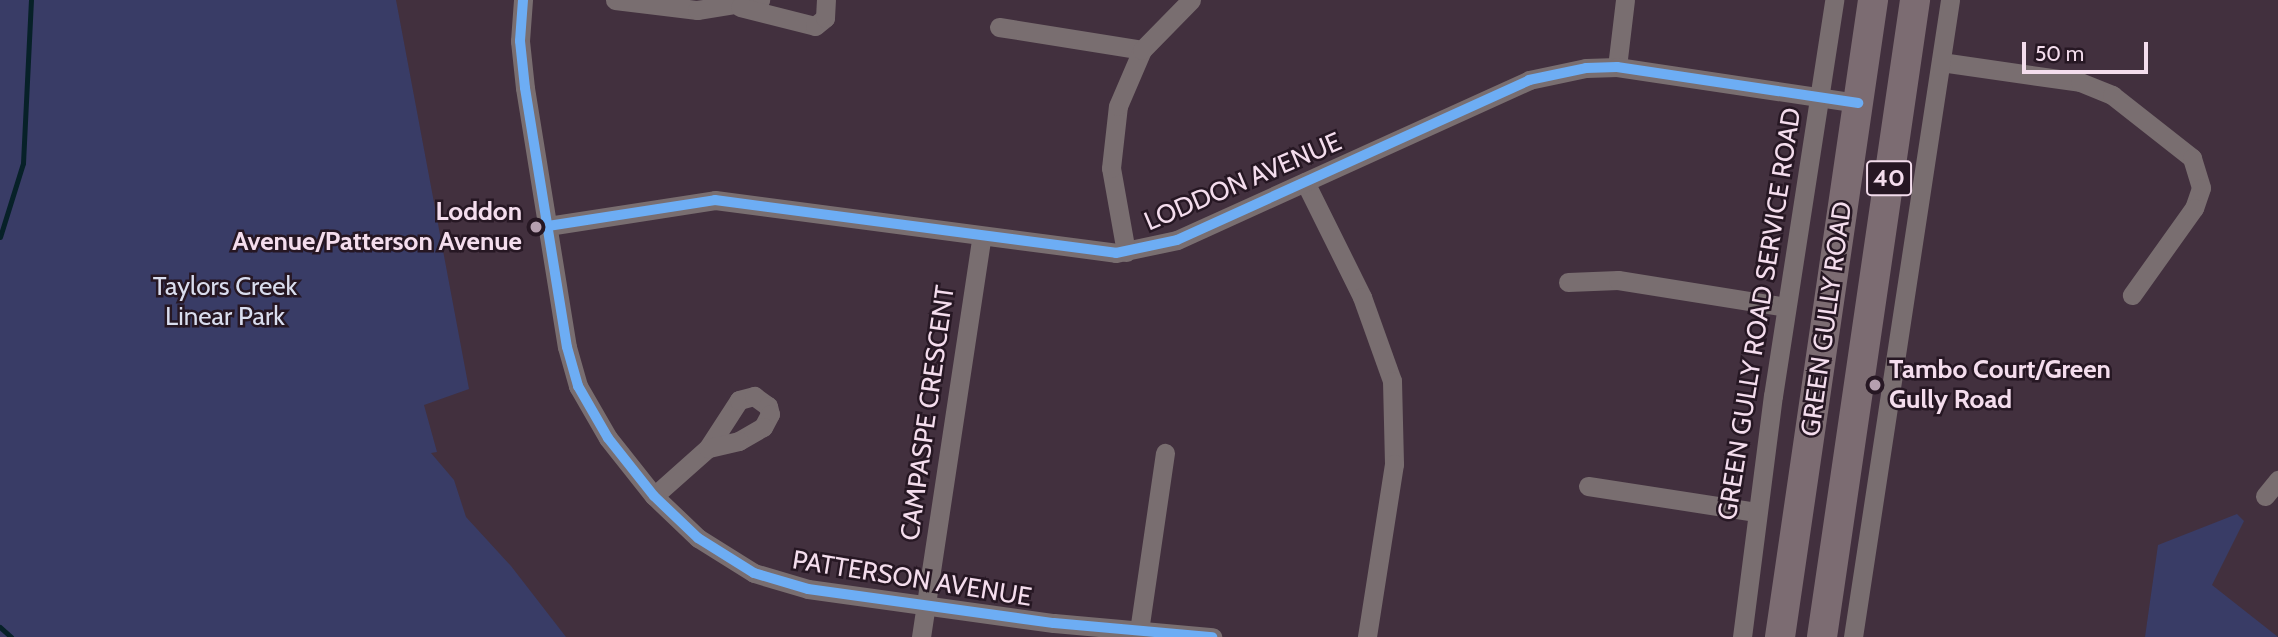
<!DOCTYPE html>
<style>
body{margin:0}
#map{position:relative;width:2278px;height:637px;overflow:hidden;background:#42303e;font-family:Cabin,sans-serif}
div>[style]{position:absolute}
.green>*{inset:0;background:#393c66}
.stream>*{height:5px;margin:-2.5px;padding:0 2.5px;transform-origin:2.5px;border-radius:2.5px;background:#072128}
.minor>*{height:19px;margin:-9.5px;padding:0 9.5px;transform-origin:9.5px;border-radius:9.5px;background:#796e70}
.primary>*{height:30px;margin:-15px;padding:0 15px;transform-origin:15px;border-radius:15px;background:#7c6c72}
.cycleway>*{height:10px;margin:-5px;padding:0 5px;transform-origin:5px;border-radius:5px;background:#6dadf4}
.dots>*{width:19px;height:19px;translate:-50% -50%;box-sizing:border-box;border:4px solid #261723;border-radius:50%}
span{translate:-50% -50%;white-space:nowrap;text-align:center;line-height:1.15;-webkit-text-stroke:5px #261723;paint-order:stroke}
.shield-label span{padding:2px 5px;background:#261723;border:2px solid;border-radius:5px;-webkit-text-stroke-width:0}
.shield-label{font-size:24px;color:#f4dded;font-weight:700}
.street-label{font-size:26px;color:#f4dded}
.poi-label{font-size:26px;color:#f4dded;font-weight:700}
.right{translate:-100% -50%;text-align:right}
.left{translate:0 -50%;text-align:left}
.park-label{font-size:26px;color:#d9ddee}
.scale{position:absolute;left:2022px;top:42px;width:126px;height:32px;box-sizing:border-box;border:4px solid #f4dded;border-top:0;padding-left:9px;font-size:21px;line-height:24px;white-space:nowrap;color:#f4dded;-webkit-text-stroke:5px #261723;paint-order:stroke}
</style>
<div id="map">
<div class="green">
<div style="clip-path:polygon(0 0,396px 0,469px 389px,424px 405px,437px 452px,431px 453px,454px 480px,466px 517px,511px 566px,566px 637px,0 637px)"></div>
<div style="clip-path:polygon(2237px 514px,2244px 521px,2212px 585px,2278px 637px,2145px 637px,2158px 545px)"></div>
</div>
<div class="stream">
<div style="left:0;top:237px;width:77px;rotate:-72.7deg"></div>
<div style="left:23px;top:163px;width:163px;rotate:-87.2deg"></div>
<div style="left:0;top:627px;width:15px;rotate:42deg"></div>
</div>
<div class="minor">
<div style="left:523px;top:0;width:41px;rotate:94.2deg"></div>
<div style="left:520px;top:41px;width:47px;rotate:83.9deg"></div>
<div style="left:525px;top:88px;width:262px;rotate:80.8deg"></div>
<div style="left:567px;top:347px;width:41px;rotate:74.2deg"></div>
<div style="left:578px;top:386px;width:60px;rotate:60deg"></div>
<div style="left:608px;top:438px;width:74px;rotate:51.6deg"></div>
<div style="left:654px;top:496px;width:61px;rotate:43.7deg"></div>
<div style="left:698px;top:538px;width:66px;rotate:32deg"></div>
<div style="left:754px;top:573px;width:56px;rotate:16.5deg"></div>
<div style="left:808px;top:589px;width:248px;rotate:7.9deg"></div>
<div style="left:1054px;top:623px;width:159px;rotate:5.1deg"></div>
<div style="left:615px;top:0;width:83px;rotate:7deg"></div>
<div style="left:697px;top:10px;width:64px;rotate:-9deg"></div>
<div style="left:740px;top:7px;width:77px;rotate:14.2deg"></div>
<div style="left:815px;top:26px;width:13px;rotate:-39deg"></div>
<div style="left:825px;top:18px;width:18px;rotate:-87deg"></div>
<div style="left:999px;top:27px;width:145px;rotate:9.1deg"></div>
<div style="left:1941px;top:62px;width:140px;rotate:8.2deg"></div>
<div style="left:2080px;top:82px;width:35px;rotate:22deg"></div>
<div style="left:2112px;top:95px;width:102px;rotate:38.2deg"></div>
<div style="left:2192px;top:158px;width:31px;rotate:73deg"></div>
<div style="left:2201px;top:188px;width:21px;rotate:109deg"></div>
<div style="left:2194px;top:208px;width:107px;rotate:125.5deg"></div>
<div style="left:1617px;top:67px;width:67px;rotate:-83.2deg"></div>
<div style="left:1305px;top:182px;width:128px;rotate:63.6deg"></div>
<div style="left:1362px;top:297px;width:89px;rotate:70.3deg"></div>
<div style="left:1392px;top:381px;width:83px;rotate:88.6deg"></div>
<div style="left:1394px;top:464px;width:175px;rotate:98.9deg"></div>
<div style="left:548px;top:226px;width:169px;rotate:-8.8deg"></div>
<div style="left:715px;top:200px;width:404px;rotate:7.5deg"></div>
<div style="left:1116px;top:253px;width:62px;rotate:-12deg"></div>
<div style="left:1177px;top:240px;width:387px;rotate:-24.4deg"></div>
<div style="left:1529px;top:80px;width:58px;rotate:-11.9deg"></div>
<div style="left:1586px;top:68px;width:31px;rotate:-2deg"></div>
<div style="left:1617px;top:67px;width:244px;rotate:8.5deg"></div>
<div style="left:1126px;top:252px;width:85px;rotate:-100.1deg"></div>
<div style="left:1111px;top:168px;width:62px;rotate:-83.6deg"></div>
<div style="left:1118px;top:106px;width:61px;rotate:-66.8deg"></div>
<div style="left:1142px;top:50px;width:70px;rotate:-45.6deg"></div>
<div style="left:1568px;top:282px;width:50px;rotate:-2.3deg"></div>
<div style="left:1618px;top:280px;width:170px;rotate:9.1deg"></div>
<div style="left:1588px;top:486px;width:170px;rotate:8.8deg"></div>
<div style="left:654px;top:496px;width:72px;rotate:-41.6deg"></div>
<div style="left:708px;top:448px;width:57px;rotate:-57.1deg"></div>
<div style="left:739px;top:400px;width:16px;rotate:-15deg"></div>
<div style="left:754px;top:396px;width:17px;rotate:36deg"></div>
<div style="left:768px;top:406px;width:8px;rotate:76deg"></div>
<div style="left:770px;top:414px;width:15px;rotate:118deg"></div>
<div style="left:763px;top:427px;width:28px;rotate:150deg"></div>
<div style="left:739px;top:441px;width:32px;rotate:167deg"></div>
<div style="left:2265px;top:496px;width:21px;rotate:-51deg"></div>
<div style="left:1139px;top:631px;width:180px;rotate:-81.7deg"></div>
<div style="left:921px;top:637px;width:403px;rotate:-81.4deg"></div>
<div style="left:1742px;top:637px;width:243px;rotate:-82.7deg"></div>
<div style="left:1773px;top:396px;width:401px;rotate:-81.2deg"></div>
<div style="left:1853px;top:637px;width:644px;rotate:-81.34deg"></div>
</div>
<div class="primary">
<div style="left:1780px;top:637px;width:644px;rotate:-81.69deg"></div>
<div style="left:1822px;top:637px;width:644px;rotate:-81.69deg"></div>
</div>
<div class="cycleway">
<div style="left:523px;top:0;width:41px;rotate:94.2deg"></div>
<div style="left:520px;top:41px;width:47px;rotate:83.9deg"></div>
<div style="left:525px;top:88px;width:262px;rotate:80.8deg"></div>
<div style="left:567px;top:347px;width:41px;rotate:74.2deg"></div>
<div style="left:578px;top:386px;width:60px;rotate:60deg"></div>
<div style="left:608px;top:438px;width:74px;rotate:51.6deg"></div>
<div style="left:654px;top:496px;width:61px;rotate:43.7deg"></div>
<div style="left:698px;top:538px;width:66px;rotate:32deg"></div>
<div style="left:754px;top:573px;width:56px;rotate:16.5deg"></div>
<div style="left:808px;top:589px;width:248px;rotate:7.9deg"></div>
<div style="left:1054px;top:623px;width:159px;rotate:5.1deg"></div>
<div style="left:548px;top:226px;width:169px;rotate:-8.8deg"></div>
<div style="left:715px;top:200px;width:404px;rotate:7.5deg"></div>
<div style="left:1116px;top:253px;width:62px;rotate:-12deg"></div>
<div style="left:1177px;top:240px;width:387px;rotate:-24.4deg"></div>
<div style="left:1529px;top:80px;width:58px;rotate:-11.9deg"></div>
<div style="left:1586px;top:68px;width:31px;rotate:-2deg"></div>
<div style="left:1617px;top:67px;width:244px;rotate:8.5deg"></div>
</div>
<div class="dots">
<div style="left:536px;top:227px;background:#b6a0b0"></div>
<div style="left:1875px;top:385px;background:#b6a0b0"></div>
</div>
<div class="shield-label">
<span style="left:1889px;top:178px">40</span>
</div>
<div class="street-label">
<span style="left:1243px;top:182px;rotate:-23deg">LODDON AVENUE</span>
<span style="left:1760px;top:314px;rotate:-81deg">GREEN GULLY ROAD SERVICE ROAD</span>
<span style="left:1827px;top:319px;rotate:-82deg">GREEN GULLY ROAD</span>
<span style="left:928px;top:413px;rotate:-82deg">CAMPASPE CRESCENT</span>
<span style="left:912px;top:579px;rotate:9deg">PATTERSON AVENUE</span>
</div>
<div class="poi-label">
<span class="right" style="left:522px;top:227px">Loddon<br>Avenue/Patterson Avenue</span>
<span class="left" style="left:1889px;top:385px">Tambo Court/Green<br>Gully Road</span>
</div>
<div class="park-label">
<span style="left:225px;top:302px">Taylors Creek<br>Linear Park</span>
</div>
<div class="scale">50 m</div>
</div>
